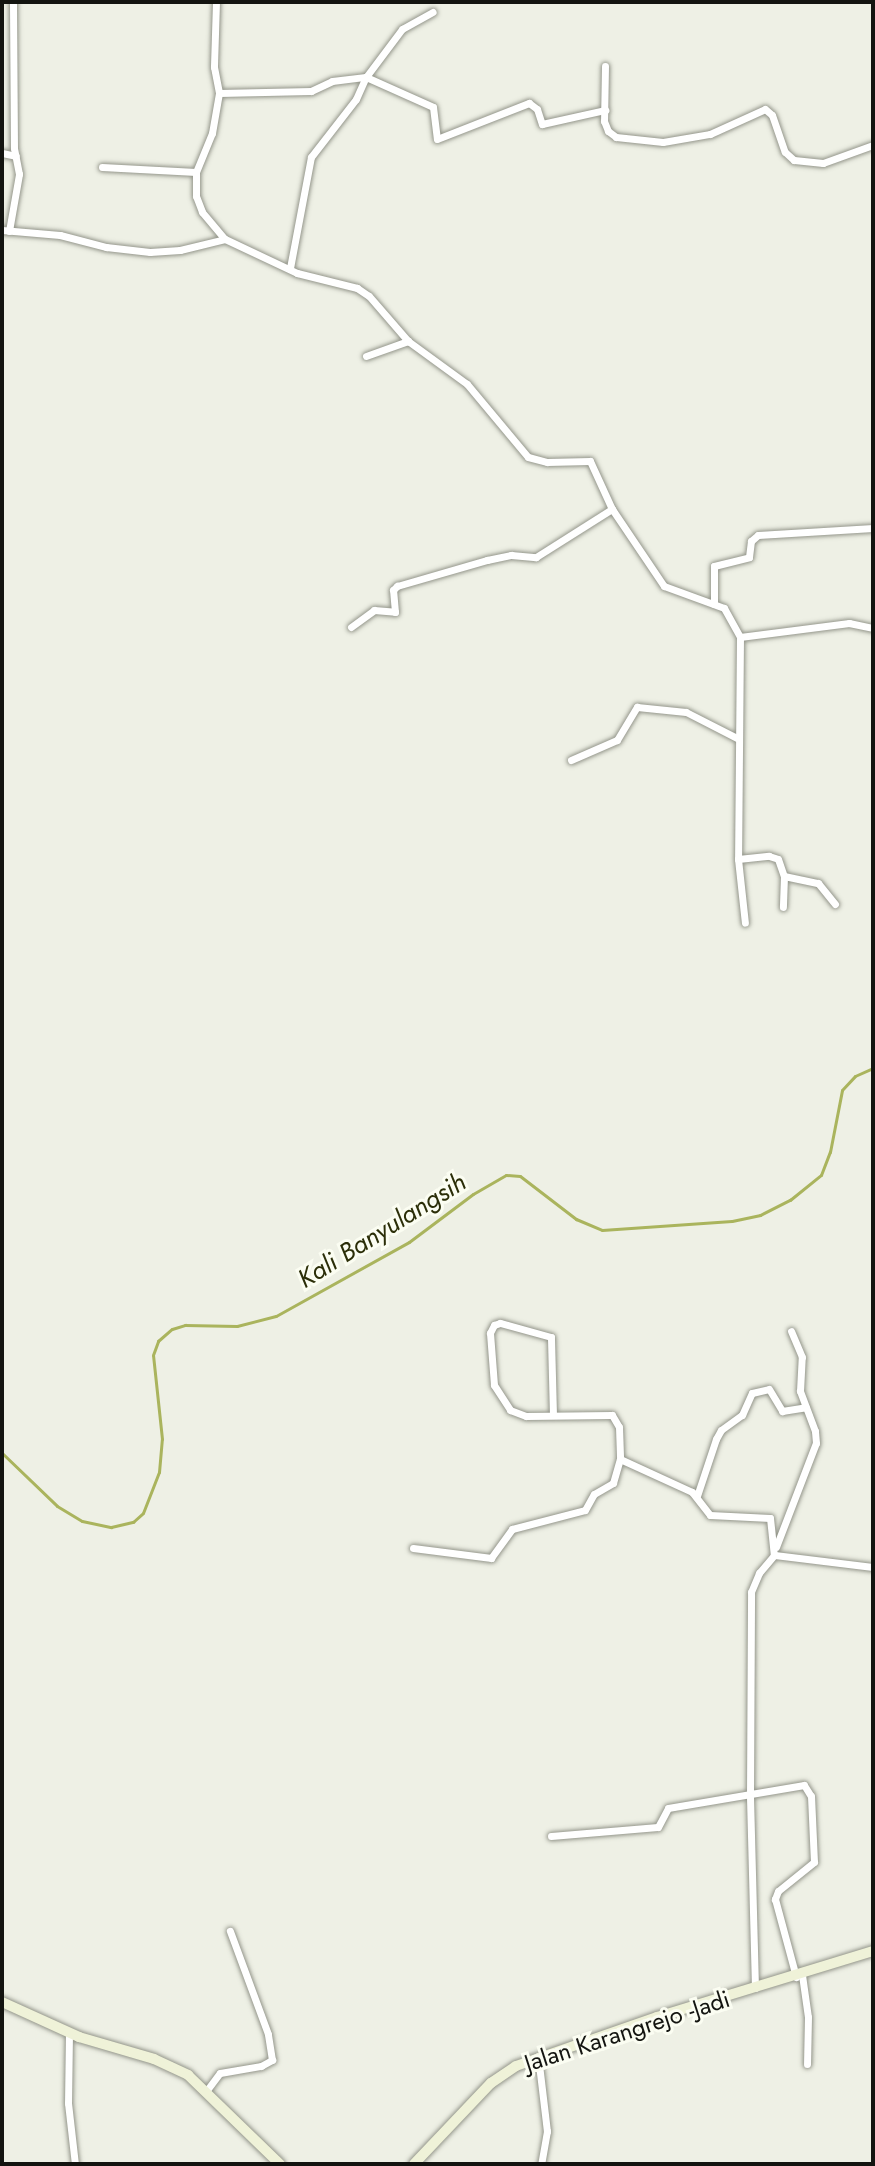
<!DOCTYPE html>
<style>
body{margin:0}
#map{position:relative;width:875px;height:2166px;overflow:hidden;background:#eef0e5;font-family:Jost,sans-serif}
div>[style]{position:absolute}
.stream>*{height:3px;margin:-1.5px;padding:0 1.5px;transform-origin:1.5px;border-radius:1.5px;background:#aab45d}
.roads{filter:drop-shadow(0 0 2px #94968b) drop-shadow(0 0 2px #94968b)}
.street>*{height:7px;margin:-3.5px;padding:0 3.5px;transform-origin:3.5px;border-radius:3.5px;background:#fff}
.secondary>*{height:10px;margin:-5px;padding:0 5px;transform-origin:5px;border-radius:5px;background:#eff2d8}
span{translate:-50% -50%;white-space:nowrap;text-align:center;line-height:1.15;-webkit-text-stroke:6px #fbfdf2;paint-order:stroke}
.street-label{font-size:24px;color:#131410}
.water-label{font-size:26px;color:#2b2e08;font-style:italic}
.frame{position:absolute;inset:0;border:4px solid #131410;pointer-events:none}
</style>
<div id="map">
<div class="stream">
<div style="left:2px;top:1453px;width:76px;rotate:43.9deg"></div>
<div style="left:57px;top:1506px;width:29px;rotate:31deg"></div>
<div style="left:82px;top:1521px;width:30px;rotate:12deg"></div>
<div style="left:111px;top:1527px;width:23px;rotate:-13deg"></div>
<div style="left:133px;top:1522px;width:13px;rotate:-42deg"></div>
<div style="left:143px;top:1513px;width:44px;rotate:-68.7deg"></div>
<div style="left:159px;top:1472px;width:33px;rotate:-85deg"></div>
<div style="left:162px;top:1439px;width:84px;rotate:-96.1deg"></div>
<div style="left:153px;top:1355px;width:15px;rotate:-70deg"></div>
<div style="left:158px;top:1341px;width:18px;rotate:-41deg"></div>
<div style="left:172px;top:1329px;width:14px;rotate:-17deg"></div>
<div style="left:185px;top:1325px;width:52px;rotate:1.1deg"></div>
<div style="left:237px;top:1326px;width:40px;rotate:-14.4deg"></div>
<div style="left:276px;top:1316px;width:152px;rotate:-29.1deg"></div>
<div style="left:409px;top:1242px;width:80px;rotate:-36.9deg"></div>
<div style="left:473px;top:1194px;width:38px;rotate:-30deg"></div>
<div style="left:506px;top:1175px;width:14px;rotate:4deg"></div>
<div style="left:520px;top:1176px;width:71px;rotate:37.5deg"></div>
<div style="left:576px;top:1219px;width:28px;rotate:23deg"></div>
<div style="left:602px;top:1230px;width:130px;rotate:-4deg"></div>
<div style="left:732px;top:1221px;width:29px;rotate:-12deg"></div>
<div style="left:760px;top:1215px;width:34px;rotate:-27deg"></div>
<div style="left:790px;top:1200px;width:40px;rotate:-39deg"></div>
<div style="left:821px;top:1175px;width:25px;rotate:-69deg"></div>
<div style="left:830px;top:1152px;width:63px;rotate:-79deg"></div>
<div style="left:842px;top:1090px;width:19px;rotate:-47deg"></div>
<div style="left:855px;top:1076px;width:20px;rotate:-24deg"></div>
</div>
<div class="roads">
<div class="street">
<div style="left:216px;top:2px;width:65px;rotate:91.8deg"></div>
<div style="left:214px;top:67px;width:26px;rotate:79deg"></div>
<div style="left:219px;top:93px;width:41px;rotate:99.9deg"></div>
<div style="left:212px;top:133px;width:42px;rotate:112.3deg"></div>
<div style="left:196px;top:172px;width:24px;rotate:90deg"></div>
<div style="left:196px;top:196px;width:17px;rotate:69deg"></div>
<div style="left:202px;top:212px;width:35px;rotate:50deg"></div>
<div style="left:605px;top:66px;width:55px;rotate:91deg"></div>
<div style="left:604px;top:121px;width:11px;rotate:68deg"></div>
<div style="left:608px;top:131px;width:10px;rotate:37deg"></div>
<div style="left:616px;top:137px;width:47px;rotate:6.1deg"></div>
<div style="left:663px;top:142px;width:48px;rotate:-9.7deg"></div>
<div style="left:710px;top:134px;width:60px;rotate:-24.4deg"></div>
<div style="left:765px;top:109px;width:9px;rotate:41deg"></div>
<div style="left:772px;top:115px;width:39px;rotate:71deg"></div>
<div style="left:785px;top:152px;width:12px;rotate:42deg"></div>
<div style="left:794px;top:160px;width:29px;rotate:6deg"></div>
<div style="left:823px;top:163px;width:53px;rotate:-19.8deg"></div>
<div style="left:219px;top:93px;width:92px;rotate:-1.2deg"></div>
<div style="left:311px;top:91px;width:23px;rotate:-25deg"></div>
<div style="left:332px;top:81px;width:34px;rotate:-7deg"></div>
<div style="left:366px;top:77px;width:73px;rotate:24.1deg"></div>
<div style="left:433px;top:107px;width:32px;rotate:83deg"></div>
<div style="left:437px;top:139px;width:99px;rotate:-21.4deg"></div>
<div style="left:529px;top:103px;width:10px;rotate:37deg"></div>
<div style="left:537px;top:109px;width:16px;rotate:72deg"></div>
<div style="left:542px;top:124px;width:65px;rotate:-12.5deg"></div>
<div style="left:2px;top:153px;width:14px;rotate:12deg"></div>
<div style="left:102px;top:167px;width:94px;rotate:3deg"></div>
<div style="left:2px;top:230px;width:58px;rotate:4.9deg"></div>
<div style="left:60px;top:235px;width:48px;rotate:14.6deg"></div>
<div style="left:106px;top:247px;width:44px;rotate:6.5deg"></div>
<div style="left:150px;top:252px;width:30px;rotate:-4deg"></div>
<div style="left:180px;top:250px;width:46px;rotate:-13.7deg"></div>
<div style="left:225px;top:239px;width:80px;rotate:25.3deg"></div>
<div style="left:297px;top:273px;width:62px;rotate:14deg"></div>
<div style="left:357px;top:288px;width:14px;rotate:34deg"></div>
<div style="left:369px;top:296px;width:60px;rotate:49.1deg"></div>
<div style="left:408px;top:341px;width:73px;rotate:36.1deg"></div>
<div style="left:467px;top:384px;width:95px;rotate:50.1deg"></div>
<div style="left:528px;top:457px;width:20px;rotate:15deg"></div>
<div style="left:547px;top:462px;width:43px;rotate:-1.3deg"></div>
<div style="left:590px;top:461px;width:53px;rotate:65.4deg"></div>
<div style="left:612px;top:509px;width:93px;rotate:56deg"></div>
<div style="left:664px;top:586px;width:64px;rotate:20.1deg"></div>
<div style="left:724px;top:608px;width:33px;rotate:61deg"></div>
<div style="left:740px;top:637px;width:110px;rotate:-7.3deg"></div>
<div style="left:849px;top:623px;width:25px;rotate:12deg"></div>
<div style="left:9px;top:231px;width:58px;rotate:-80deg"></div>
<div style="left:19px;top:174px;width:26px;rotate:-101deg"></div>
<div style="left:14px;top:148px;width:146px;rotate:-90.4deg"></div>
<div style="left:290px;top:268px;width:113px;rotate:-79.3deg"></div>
<div style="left:311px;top:157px;width:73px;rotate:-52.2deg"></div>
<div style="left:356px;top:99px;width:24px;rotate:-66deg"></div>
<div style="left:366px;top:77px;width:60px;rotate:-53.1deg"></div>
<div style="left:402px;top:29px;width:35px;rotate:-29deg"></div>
<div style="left:366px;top:356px;width:45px;rotate:-19.7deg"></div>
<div style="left:714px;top:604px;width:38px;rotate:-90deg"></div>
<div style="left:714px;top:566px;width:36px;rotate:-14deg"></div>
<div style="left:749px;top:557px;width:16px;rotate:-83deg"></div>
<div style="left:751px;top:541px;width:9px;rotate:-41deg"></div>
<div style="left:758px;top:535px;width:115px;rotate:-3.5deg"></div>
<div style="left:351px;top:627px;width:29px;rotate:-36deg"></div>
<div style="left:374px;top:610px;width:21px;rotate:5deg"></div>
<div style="left:395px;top:612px;width:22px;rotate:-95deg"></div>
<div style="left:393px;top:590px;width:6px;rotate:-45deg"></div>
<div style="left:397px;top:586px;width:94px;rotate:-16.1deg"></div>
<div style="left:487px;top:560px;width:25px;rotate:-12deg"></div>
<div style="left:511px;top:555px;width:25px;rotate:5deg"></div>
<div style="left:536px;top:557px;width:90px;rotate:-32.3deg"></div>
<div style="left:740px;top:637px;width:222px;rotate:90.5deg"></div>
<div style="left:738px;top:859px;width:64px;rotate:83.8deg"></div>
<div style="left:571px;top:760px;width:50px;rotate:-23.5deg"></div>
<div style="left:617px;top:740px;width:39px;rotate:-59deg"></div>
<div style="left:637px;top:707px;width:49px;rotate:5.8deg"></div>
<div style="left:686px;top:712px;width:59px;rotate:27deg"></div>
<div style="left:738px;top:859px;width:31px;rotate:-6deg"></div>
<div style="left:769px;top:856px;width:9px;rotate:18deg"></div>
<div style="left:778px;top:859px;width:18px;rotate:71deg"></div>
<div style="left:784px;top:876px;width:31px;rotate:92deg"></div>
<div style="left:784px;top:876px;width:35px;rotate:12deg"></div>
<div style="left:818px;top:883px;width:27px;rotate:51deg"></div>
<div style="left:553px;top:1415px;width:78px;rotate:-91.5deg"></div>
<div style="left:551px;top:1337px;width:53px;rotate:-164.6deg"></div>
<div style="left:500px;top:1323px;width:6px;rotate:162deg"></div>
<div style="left:494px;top:1325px;width:9px;rotate:117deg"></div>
<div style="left:490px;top:1333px;width:52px;rotate:85.6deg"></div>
<div style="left:494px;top:1385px;width:30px;rotate:57deg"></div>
<div style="left:510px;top:1410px;width:17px;rotate:21deg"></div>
<div style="left:526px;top:1416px;width:86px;rotate:-0.7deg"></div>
<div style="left:612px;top:1415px;width:14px;rotate:60deg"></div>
<div style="left:619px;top:1427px;width:32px;rotate:88deg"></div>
<div style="left:697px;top:1496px;width:60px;rotate:-71.6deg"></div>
<div style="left:716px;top:1439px;width:10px;rotate:-61deg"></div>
<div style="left:721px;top:1430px;width:26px;rotate:-36deg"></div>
<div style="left:742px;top:1415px;width:24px;rotate:-66deg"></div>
<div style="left:752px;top:1393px;width:17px;rotate:-13deg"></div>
<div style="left:769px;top:1389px;width:26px;rotate:59deg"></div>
<div style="left:782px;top:1411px;width:24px;rotate:-9deg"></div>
<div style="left:776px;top:1547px;width:111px;rotate:-69deg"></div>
<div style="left:816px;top:1443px;width:12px;rotate:-95deg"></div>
<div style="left:815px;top:1431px;width:43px;rotate:-110.6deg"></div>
<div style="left:800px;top:1391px;width:34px;rotate:-87deg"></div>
<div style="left:802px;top:1357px;width:28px;rotate:-113deg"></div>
<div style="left:413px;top:1548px;width:79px;rotate:7.3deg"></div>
<div style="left:491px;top:1558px;width:36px;rotate:-54deg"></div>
<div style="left:512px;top:1529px;width:75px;rotate:-14.6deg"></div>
<div style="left:585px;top:1510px;width:18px;rotate:-61deg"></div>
<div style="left:594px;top:1494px;width:22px;rotate:-30deg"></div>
<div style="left:613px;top:1483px;width:25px;rotate:-74deg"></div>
<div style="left:620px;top:1459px;width:79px;rotate:24.6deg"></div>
<div style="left:692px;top:1492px;width:29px;rotate:52deg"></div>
<div style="left:710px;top:1515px;width:60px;rotate:2.9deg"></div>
<div style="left:770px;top:1518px;width:37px;rotate:84deg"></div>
<div style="left:774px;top:1555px;width:100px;rotate:6.9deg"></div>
<div style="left:551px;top:1836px;width:107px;rotate:-4.8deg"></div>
<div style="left:658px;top:1827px;width:21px;rotate:-62deg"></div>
<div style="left:668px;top:1808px;width:138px;rotate:-9.6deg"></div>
<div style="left:804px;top:1785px;width:13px;rotate:58deg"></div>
<div style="left:811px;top:1796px;width:66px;rotate:87.4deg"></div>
<div style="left:814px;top:1862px;width:46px;rotate:141.1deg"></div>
<div style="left:778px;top:1891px;width:9px;rotate:111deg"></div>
<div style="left:775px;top:1899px;width:81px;rotate:74.9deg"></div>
<div style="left:802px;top:1975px;width:42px;rotate:81.9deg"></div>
<div style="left:808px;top:2017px;width:47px;rotate:91.2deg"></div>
<div style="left:755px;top:1988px;width:193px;rotate:-91.5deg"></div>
<div style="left:750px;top:1795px;width:203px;rotate:-89.7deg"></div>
<div style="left:751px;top:1592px;width:21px;rotate:-67deg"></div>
<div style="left:759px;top:1573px;width:23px;rotate:-50deg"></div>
<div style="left:69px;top:2033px;width:70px;rotate:90.8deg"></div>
<div style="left:68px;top:2103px;width:61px;rotate:83.5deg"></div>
<div style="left:538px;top:2056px;width:76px;rotate:83.2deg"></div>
<div style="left:547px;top:2131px;width:34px;rotate:100deg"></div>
<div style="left:207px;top:2090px;width:21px;rotate:-53deg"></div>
<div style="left:220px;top:2073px;width:42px;rotate:-9.7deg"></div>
<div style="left:261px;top:2066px;width:13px;rotate:-29deg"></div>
<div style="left:272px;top:2060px;width:26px;rotate:-99deg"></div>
<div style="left:268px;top:2034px;width:110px;rotate:-110.3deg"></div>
</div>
<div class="secondary">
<div style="left:2px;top:2002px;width:85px;rotate:24.4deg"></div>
<div style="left:79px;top:2037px;width:78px;rotate:16.3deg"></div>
<div style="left:154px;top:2059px;width:38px;rotate:25deg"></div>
<div style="left:188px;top:2075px;width:128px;rotate:44.1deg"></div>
<div style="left:414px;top:2164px;width:112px;rotate:-46.5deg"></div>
<div style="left:491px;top:2083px;width:30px;rotate:-34deg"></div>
<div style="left:516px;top:2066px;width:149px;rotate:-19.2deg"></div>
<div style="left:657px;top:2017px;width:226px;rotate:-17deg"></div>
</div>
</div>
<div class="street-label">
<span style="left:627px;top:2031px;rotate:-18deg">Jalan Karangrejo -Jadi</span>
</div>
<div class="water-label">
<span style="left:382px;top:1231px;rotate:-32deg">Kali Banyulangsih</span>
</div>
<div class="frame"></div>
</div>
